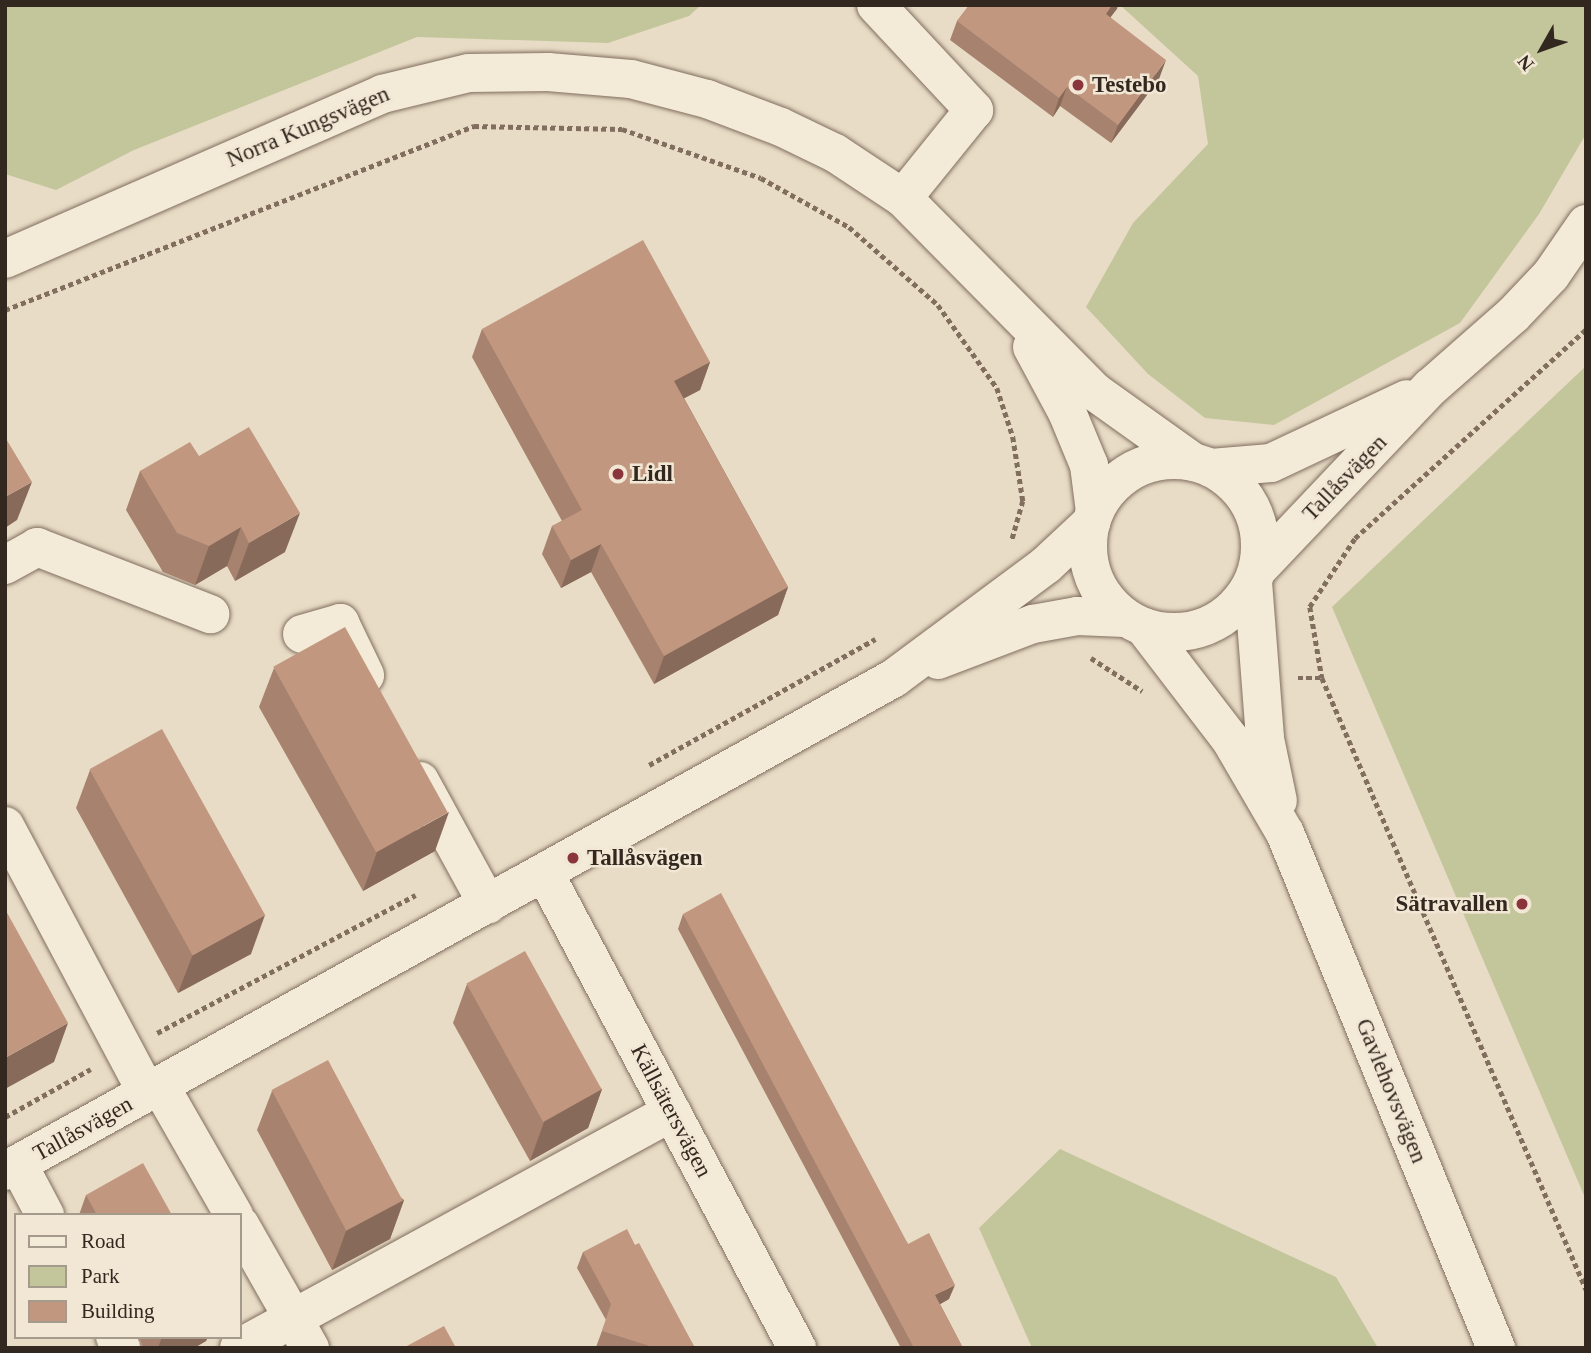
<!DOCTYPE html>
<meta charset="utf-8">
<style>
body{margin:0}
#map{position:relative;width:1591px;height:1353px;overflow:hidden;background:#e8dcc6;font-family:Georgia,serif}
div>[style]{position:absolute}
.green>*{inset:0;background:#c3c59b}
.path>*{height:4.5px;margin-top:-2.25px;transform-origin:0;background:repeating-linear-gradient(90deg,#816e5e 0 5px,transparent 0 8.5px)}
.roads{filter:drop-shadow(0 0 2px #816e5e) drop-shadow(0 0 2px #816e5e)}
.minor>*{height:38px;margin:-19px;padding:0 19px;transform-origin:19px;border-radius:19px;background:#f4ead8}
.minor>.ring{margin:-19px;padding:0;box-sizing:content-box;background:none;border:38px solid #f4ead8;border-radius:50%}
.wall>*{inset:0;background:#a7826e}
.shaded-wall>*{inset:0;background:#886a5a}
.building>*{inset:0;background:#c29780;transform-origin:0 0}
.dots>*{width:19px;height:19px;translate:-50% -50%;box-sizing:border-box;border:4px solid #f1e7d4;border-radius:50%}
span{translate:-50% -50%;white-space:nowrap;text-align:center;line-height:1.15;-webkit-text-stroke:5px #f1e7d4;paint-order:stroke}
.poi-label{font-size:23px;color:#332820;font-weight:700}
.left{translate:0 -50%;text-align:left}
.right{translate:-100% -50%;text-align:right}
.street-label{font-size:23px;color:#332820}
.frame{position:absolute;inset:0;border:7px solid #332820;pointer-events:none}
.legend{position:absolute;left:14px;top:1213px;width:228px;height:126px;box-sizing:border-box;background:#f1e7d4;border:2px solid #a59b8c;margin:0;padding:9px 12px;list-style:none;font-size:21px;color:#332820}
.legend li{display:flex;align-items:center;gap:14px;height:35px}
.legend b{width:35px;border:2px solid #a59b8c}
.north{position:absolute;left:1507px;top:14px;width:70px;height:70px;-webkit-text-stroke:5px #f1e7d4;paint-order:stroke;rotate:230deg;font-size:19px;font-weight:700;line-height:28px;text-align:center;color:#332820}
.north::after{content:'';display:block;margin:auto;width:24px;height:32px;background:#332820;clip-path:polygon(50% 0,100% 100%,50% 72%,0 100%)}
</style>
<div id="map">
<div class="green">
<div style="clip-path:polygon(5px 5px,701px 5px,689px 16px,608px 43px,417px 37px,134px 150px,56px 190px,5px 174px)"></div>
<div style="clip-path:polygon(1120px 5px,1586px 5px,1586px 134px,1539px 214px,1460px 323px,1274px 425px,1205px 418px,1148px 374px,1086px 307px,1133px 223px,1208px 144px,1198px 76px)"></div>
<div style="clip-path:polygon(1586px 366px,1586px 1200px,1332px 607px)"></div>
<div style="clip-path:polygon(1060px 1149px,1336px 1277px,1378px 1348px,1032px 1348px,979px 1228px)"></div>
</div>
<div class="path">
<div style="left:5px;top:310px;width:504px;rotate:-21.42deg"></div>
<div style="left:474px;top:126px;width:148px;rotate:1.2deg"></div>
<div style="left:622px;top:129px;width:147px;rotate:19.4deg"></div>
<div style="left:761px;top:178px;width:101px;rotate:29.1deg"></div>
<div style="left:849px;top:227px;width:118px;rotate:41.2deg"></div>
<div style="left:938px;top:305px;width:102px;rotate:54.6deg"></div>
<div style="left:997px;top:388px;width:52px;rotate:71.9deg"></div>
<div style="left:1013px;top:437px;width:65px;rotate:81.1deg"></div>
<div style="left:1023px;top:501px;width:41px;rotate:105.8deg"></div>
<div style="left:1586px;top:330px;width:312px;rotate:137.9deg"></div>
<div style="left:1355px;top:539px;width:82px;rotate:123.5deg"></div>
<div style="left:1310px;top:607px;width:72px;rotate:80.4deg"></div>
<div style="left:1322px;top:678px;width:666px;rotate:66.63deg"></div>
<div style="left:1091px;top:658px;width:61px;rotate:32.9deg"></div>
<div style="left:1298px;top:678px;width:24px"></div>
<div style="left:649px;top:765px;width:259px;rotate:-29.1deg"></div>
<div style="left:157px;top:1033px;width:293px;rotate:-28.1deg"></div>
<div style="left:5px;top:1117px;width:98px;rotate:-29.2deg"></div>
</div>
<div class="roads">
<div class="minor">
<div style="left:876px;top:5px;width:144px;rotate:47deg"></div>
<div style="left:974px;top:110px;width:113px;rotate:128.9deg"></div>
<div style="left:5px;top:259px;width:412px;rotate:-23.6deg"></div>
<div style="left:382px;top:94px;width:89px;rotate:-13.6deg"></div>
<div style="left:469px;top:73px;width:79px;rotate:-0.7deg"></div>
<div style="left:548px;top:72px;width:83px;rotate:4.8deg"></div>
<div style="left:631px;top:79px;width:79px;rotate:14.7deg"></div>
<div style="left:707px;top:99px;width:79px;rotate:20.7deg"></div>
<div style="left:781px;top:127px;width:60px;rotate:25.7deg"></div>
<div style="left:835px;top:153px;width:82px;rotate:33.5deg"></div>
<div style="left:903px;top:198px;width:273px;rotate:45.3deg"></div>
<div style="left:1095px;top:392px;width:120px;rotate:35.5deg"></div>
<div style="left:1032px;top:347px;width:74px;rotate:61.7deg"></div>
<div style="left:1067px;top:412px;width:57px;rotate:67.5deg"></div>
<div style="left:1089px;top:465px;width:47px;rotate:82.7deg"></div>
<div class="ring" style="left:1088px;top:460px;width:134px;height:134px"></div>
<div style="left:1211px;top:468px;width:60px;rotate:-4.8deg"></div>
<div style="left:1271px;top:463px;width:150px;rotate:-25.2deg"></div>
<div style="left:5px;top:565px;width:37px;rotate:-29deg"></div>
<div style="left:37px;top:547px;width:186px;rotate:21.2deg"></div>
<div style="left:1258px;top:569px;width:251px;rotate:-46.5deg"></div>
<div style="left:1431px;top:387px;width:109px;rotate:-41.3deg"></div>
<div style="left:1513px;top:315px;width:55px;rotate:-46.5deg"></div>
<div style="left:1551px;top:275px;width:62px;rotate:-55.5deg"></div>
<div style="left:1253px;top:582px;width:157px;rotate:85.6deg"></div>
<div style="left:1265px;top:739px;width:63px;rotate:78.2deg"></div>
<div style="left:1144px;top:627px;width:141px;rotate:52.5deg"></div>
<div style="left:1230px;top:739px;width:109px;rotate:59.7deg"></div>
<div style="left:1285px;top:833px;width:557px;rotate:67.72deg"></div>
<div style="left:302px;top:634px;width:40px;rotate:-16deg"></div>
<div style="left:340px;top:623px;width:58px;rotate:64.3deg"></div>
<div style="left:938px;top:660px;width:102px;rotate:-20.8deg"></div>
<div style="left:1033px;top:624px;width:45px;rotate:-10.3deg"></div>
<div style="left:1077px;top:616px;width:48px;rotate:2.4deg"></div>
<div style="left:420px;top:781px;width:141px;rotate:61.3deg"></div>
<div style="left:5px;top:826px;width:302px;rotate:62deg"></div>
<div style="left:545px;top:874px;width:537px;rotate:62deg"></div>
<div style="left:160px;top:1086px;width:149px;rotate:60.2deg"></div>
<div style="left:18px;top:1164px;width:58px;rotate:62.1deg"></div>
<div style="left:5px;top:1171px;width:1017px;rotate:-29.01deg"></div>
<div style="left:894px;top:678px;width:189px;rotate:-36.6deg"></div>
<div style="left:1046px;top:565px;width:62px;rotate:-43deg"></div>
<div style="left:240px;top:1225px;width:142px;rotate:60.4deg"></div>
<div style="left:115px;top:1337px;width:13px;rotate:61deg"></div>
<div style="left:239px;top:1348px;width:493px;rotate:-28.6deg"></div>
</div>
</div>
<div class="wall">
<div style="clip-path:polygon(966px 5px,1118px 5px,1110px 17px,1159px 79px,1111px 143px,1060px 106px,1053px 117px,950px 40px,957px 21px,968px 7px)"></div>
<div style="clip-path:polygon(482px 329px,710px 362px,700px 390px,684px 398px,788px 587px,778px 615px,654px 684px,591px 572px,561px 588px,542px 554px,552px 526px,562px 521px,472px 357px)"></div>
<div style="clip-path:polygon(199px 456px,285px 552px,235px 581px,227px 566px,195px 585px,163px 572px,126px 510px,140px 471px)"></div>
<div style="clip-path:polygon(274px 668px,435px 851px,363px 891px,259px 707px)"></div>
<div style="clip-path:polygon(90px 770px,251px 954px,178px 993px,76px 808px)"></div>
<div style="clip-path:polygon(683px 914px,908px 1244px,949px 1299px,940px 1304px,963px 1348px,901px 1348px,678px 929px)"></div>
<div style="clip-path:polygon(467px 984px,602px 1089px,588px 1128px,530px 1161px,453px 1023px)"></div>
<div style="clip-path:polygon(272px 1091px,404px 1200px,390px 1239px,332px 1270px,257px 1130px)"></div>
<div style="clip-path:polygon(86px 1195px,172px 1215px,79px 1215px)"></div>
<div style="clip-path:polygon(635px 1245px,695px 1348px,596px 1347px,606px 1320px,577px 1268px,583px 1252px)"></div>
<div style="clip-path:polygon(139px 1337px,208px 1337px,206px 1341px,194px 1348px,143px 1348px)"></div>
</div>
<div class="shaded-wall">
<div style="clip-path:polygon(1112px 5px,1118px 5px,1117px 9px,1099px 32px,1106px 14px)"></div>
<div style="clip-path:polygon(1166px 60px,1159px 79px,1111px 143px,1118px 125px)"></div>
<div style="clip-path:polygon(1067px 87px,1060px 106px,1053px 117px,1059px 98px)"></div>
<div style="clip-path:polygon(710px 362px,700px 390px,664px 409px,674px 381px)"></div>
<div style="clip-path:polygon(32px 482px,17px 520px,5px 528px,5px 497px)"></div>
<div style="clip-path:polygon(300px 513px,285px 552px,235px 581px,249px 543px)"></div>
<div style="clip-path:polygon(241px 527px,227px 566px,195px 585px,209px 546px)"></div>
<div style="clip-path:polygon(601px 544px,591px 572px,561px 588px,571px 560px)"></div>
<div style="clip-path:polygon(788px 587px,778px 615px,654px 684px,664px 656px)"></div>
<div style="clip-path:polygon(449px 812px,435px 851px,363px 891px,377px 852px)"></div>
<div style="clip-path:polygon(265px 915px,251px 954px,178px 993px,193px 954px)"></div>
<div style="clip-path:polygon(68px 1023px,54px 1062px,5px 1089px,5px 1058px)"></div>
<div style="clip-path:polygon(602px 1089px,588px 1128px,530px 1161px,544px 1122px)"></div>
<div style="clip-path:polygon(404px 1200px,390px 1239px,332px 1270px,346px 1231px)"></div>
<div style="clip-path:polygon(955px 1285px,949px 1299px,930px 1310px,935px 1295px)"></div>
<div style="clip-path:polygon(162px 1337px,208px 1337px,206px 1341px,194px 1348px,158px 1348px)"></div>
</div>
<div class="building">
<div style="clip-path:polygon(969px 5px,1112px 5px,1106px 14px,1166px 60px,1118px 125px,1067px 87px,1059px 98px,957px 21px)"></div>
<div style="clip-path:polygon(643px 240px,710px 362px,674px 381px,788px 587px,664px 656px,601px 544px,571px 560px,552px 526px,582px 510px,482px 329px)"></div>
<div style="clip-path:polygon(249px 427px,300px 513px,249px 543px,241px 527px,209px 546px,177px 533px,140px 471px,190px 442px,199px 456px)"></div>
<div style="clip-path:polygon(5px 437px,32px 482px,5px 497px)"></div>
<div style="left:345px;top:627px;width:212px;height:82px;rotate:61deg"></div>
<div style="left:162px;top:729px;width:213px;height:83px;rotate:61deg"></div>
<div style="clip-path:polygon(721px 893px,908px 1244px,929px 1233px,955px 1285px,935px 1295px,963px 1348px,914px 1348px,683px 914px)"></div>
<div style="clip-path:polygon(5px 909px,68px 1023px,5px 1058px)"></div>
<div style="left:525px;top:951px;width:158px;height:67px;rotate:61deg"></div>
<div style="left:328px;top:1060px;width:159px;height:64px;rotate:62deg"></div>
<div style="clip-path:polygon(143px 1163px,172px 1215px,97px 1215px,86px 1195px)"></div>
<div style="clip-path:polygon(627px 1229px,635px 1245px,639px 1243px,695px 1348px,656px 1348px,602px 1331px,611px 1304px,583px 1252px)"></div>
<div style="clip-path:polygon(444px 1326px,456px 1348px,405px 1348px,405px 1347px)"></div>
</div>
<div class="dots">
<div style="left:1078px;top:85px;background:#89353b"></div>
<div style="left:618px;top:474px;background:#89353b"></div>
<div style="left:573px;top:858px;background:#89353b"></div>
<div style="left:1522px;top:904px;background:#89353b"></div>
</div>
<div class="poi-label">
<span class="left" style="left:1092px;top:85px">Testebo</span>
<span class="left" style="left:632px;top:474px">Lidl</span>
<span class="left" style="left:587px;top:858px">Tallåsvägen</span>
<span class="right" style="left:1508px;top:904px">Sätravallen</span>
</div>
<div class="street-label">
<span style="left:308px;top:127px;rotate:-23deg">Norra Kungsvägen</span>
<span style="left:1345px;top:478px;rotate:-46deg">Tallåsvägen</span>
<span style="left:1391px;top:1091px;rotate:68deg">Gavlehovsvägen</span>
<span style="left:671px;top:1111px;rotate:62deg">Källsätersvägen</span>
<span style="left:83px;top:1129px;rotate:-29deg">Tallåsvägen</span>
</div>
<div class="frame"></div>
<ul class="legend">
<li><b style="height:9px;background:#f4ead8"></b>Road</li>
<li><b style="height:19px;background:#c3c59b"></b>Park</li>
<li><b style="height:19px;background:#c29780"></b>Building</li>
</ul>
<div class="north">N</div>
</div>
